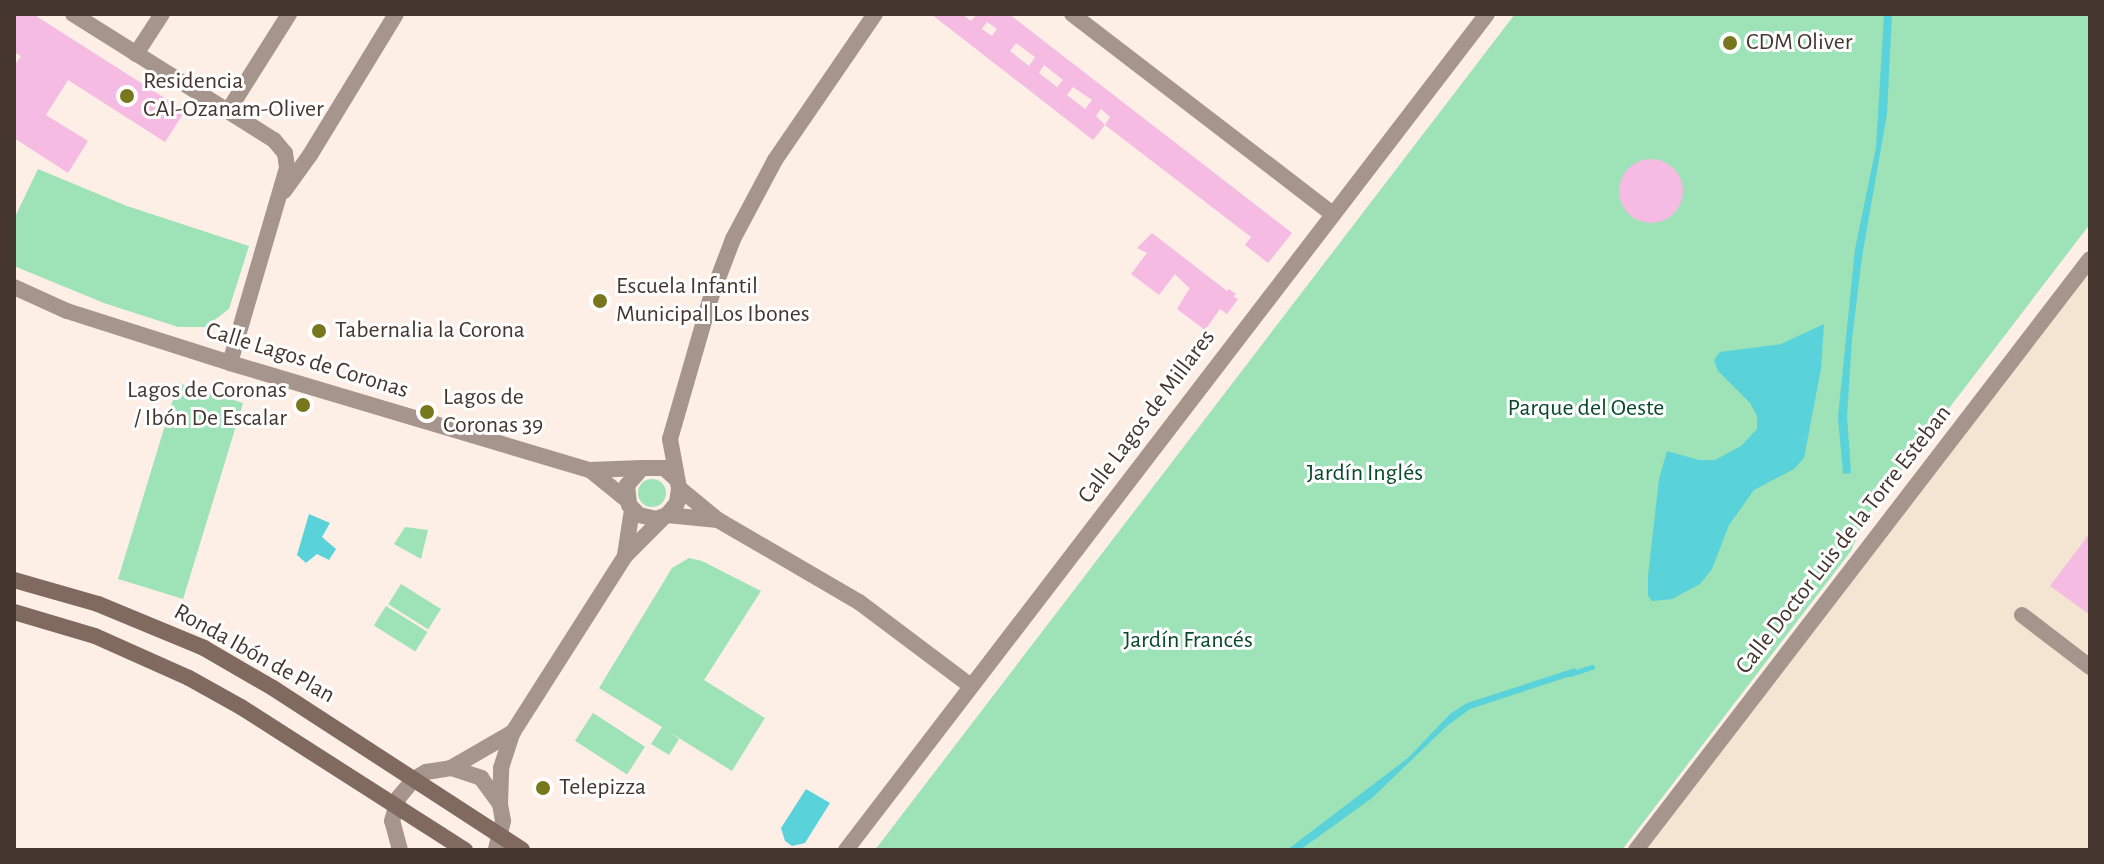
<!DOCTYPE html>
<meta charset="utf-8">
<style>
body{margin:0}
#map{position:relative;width:2104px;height:864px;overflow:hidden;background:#fdeee6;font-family:"Alegreya Sans",sans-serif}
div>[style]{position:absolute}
.industrial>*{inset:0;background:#f3e5d2}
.green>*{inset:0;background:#9ee2b7;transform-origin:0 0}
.round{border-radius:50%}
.water>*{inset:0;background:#5ad2d9}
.stream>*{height:5px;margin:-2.5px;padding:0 2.5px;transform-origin:2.5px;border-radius:2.5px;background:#5ad2d9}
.building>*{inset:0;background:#f6bbe3}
.minor>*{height:16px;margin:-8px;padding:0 8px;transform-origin:8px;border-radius:8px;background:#a5958d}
.tertiary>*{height:16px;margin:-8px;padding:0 8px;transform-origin:8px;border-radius:8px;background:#a5958d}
.secondary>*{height:16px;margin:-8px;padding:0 8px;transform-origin:8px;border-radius:8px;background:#80695e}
.dots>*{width:22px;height:22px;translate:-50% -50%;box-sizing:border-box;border:4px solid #fff;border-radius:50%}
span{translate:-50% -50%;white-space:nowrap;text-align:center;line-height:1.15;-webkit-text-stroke:6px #fff;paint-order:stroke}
.poi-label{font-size:24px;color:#45362f}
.left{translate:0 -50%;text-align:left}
.right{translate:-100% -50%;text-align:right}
.street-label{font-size:24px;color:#45362f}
.park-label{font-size:24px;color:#08492a}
.frame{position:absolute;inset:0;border:16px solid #45362f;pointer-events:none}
</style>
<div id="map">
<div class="industrial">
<div style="clip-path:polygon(2090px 256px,2090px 850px,1634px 850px)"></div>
</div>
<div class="green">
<div style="clip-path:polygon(1515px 14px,2090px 14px,2090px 224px,1865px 518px,1851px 551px,1622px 850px,875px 850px)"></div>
<div style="clip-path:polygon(38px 169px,127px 206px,249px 246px,229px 309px,205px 327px,178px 327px,104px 303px,14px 266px,14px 219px)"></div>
<div style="left:178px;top:383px;width:68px;height:205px;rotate:17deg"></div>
<div class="round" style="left:638px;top:479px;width:28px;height:28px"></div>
<div style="clip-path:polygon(405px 527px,428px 530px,421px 559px,394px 544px)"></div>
<div style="clip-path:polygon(689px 558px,702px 561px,761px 591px,704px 680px,765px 718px,732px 771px,666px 730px,679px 739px,669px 755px,651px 744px,662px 727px,599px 688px,672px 568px)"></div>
<div style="left:401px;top:584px;width:47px;height:24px;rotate:32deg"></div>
<div style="left:386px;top:606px;width:49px;height:23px;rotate:32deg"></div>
<div style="left:593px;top:713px;width:62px;height:33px;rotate:33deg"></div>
</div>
<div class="water">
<div style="clip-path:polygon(1884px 14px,1892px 14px,1887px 114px,1862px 257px,1852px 339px,1847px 416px,1851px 473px,1843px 474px,1838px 417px,1855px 249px,1876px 147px)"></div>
<div style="clip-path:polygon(1824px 324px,1821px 369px,1804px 458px,1794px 469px,1754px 490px,1729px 525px,1712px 569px,1700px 584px,1672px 599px,1652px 601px,1648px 596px,1648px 576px,1659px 479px,1667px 451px,1699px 460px,1715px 460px,1741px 446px,1757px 429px,1757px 416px,1750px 403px,1718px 371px,1714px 360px,1720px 352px,1781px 344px)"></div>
<div style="clip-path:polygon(309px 514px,330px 523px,322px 537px,336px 549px,329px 560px,317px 554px,306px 563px,297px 555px)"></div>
<div style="clip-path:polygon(1575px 668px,1577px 674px,1470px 709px,1447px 726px,1372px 798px,1300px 850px,1287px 850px,1408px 758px,1450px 714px,1467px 703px)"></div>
<div style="clip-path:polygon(806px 789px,830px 803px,805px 843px,792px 846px,785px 841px,781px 828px)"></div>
</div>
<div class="stream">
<div style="left:1570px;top:674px;width:23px;rotate:-18deg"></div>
</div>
<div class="building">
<div style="clip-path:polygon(14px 14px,33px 14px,185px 111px,165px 142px,68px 80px,46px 115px,88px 141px,68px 173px,14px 138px,14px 66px,21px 56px,14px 52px)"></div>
<div style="clip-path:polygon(evenodd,931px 14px,962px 14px,971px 21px,977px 14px,1009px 14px,1292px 233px,1268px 263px,1245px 245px,1251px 237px,1105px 125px,1110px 117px,1101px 109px,1096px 116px,1105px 125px,1093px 140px,931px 14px,987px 22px,997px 29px,992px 36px,982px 29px,987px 22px,931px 14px,1016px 43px,1035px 57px,1029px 66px,1010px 51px,1016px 43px,931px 14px,1044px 65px,1063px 80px,1057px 87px,1039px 73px,1044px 65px,931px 14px,1073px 87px,1092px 100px,1085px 109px,1067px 95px,1073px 87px)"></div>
<div class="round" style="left:1619px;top:159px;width:64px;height:64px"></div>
<div style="clip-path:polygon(1152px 233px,1227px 291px,1229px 289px,1236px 294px,1233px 296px,1238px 299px,1227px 314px,1220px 309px,1205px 330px,1177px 309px,1191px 286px,1189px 288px,1175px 274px,1159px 295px,1131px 274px,1147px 253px,1137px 248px)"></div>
<div style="clip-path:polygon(2090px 533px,2090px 615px,2050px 586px)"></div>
</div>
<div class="minor">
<div style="left:73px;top:14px;width:237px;rotate:32.1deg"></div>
<div style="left:274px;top:140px;width:17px;rotate:50deg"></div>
<div style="left:285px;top:153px;width:15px;rotate:82deg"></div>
<div style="left:287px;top:168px;width:203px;rotate:106.3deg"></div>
<div style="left:1072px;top:14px;width:329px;rotate:37.5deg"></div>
<div style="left:136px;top:54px;width:48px;rotate:-57deg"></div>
<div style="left:228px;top:111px;width:115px;rotate:-57.8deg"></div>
<div style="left:284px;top:191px;width:44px;rotate:-54.2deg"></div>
<div style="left:310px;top:155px;width:165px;rotate:-58.6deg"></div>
<div style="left:679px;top:488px;width:50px;rotate:39.4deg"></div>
<div style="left:718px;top:520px;width:163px;rotate:30.2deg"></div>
<div style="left:859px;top:602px;width:140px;rotate:36.9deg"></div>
<div style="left:667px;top:515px;width:51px;rotate:5.6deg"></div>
<div style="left:2022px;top:615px;width:86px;rotate:37.4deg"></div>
<div style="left:846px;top:850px;width:1053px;rotate:-52.52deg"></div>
<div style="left:1636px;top:850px;width:745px;rotate:-52.47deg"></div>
</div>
<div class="tertiary">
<div style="left:14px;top:287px;width:58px;rotate:24.4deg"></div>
<div style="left:67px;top:311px;width:171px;rotate:17.7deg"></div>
<div style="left:230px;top:363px;width:376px;rotate:16.6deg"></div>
<div style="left:590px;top:470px;width:52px;rotate:-2.2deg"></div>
<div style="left:590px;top:470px;width:48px;rotate:39deg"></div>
<div style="left:676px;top:479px;width:16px;rotate:-137deg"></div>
<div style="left:664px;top:468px;width:22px;rotate:180deg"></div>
<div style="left:642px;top:468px;width:23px;rotate:131deg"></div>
<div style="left:627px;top:485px;width:20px;rotate:84deg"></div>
<div style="left:629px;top:505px;width:14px;rotate:45deg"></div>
<div style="left:639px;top:515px;width:17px;rotate:13deg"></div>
<div style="left:656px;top:519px;width:12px;rotate:-20deg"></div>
<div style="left:667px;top:515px;width:16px;rotate:-50deg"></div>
<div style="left:677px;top:503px;width:15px;rotate:-82deg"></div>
<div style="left:679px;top:488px;width:50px;rotate:-100.4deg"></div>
<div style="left:670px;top:439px;width:148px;rotate:-73.9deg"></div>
<div style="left:711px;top:297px;width:62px;rotate:-69.2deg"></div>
<div style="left:733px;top:239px;width:89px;rotate:-62deg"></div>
<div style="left:775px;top:160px;width:177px;rotate:-55.6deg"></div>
<div style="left:625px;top:555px;width:46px;rotate:-81.2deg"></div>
<div style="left:451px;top:768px;width:72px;rotate:-30.1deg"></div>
<div style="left:500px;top:804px;width:36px;rotate:-88deg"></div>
<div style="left:501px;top:768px;width:38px;rotate:-72deg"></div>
<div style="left:513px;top:732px;width:209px;rotate:-57.5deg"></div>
<div style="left:625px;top:556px;width:57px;rotate:-45deg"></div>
<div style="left:400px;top:850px;width:30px;rotate:-105deg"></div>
<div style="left:392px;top:821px;width:25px;rotate:-74deg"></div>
<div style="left:399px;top:797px;width:23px;rotate:-50deg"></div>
<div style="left:414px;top:779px;width:14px;rotate:-30deg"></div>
<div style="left:426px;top:772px;width:25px;rotate:-9deg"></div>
<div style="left:451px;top:768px;width:32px;rotate:18deg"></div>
<div style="left:481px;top:778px;width:32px;rotate:54deg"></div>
<div style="left:500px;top:804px;width:17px;rotate:80deg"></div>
<div style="left:503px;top:821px;width:30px;rotate:104deg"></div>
</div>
<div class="secondary">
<div style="left:14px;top:580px;width:87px;rotate:15.9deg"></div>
<div style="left:98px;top:604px;width:115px;rotate:22.5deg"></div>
<div style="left:204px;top:648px;width:80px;rotate:30.1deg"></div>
<div style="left:273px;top:688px;width:297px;rotate:33deg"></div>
<div style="left:14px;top:612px;width:84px;rotate:16.5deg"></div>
<div style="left:95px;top:636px;width:103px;rotate:24.1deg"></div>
<div style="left:189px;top:678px;width:60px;rotate:29.1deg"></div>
<div style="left:241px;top:707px;width:266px;rotate:32.6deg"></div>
</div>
<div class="dots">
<div style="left:1730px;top:43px;background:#77771d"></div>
<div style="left:127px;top:96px;background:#77771d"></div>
<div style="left:600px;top:301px;background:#77771d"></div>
<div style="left:319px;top:331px;background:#77771d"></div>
<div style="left:303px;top:405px;background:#77771d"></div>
<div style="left:427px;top:412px;background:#77771d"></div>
<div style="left:543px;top:788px;background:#77771d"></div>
</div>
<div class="poi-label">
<span class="left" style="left:1746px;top:43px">CDM Oliver</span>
<span class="left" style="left:143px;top:96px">Residencia<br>CAI-Ozanam-Oliver</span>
<span class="left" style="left:616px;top:301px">Escuela Infantil<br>Municipal Los Ibones</span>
<span class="left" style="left:335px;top:331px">Tabernalia la Corona</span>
<span class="right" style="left:287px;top:405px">Lagos de Coronas<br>/ Ibón De Escalar</span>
<span class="left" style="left:443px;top:412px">Lagos de<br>Coronas 39</span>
<span class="left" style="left:559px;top:788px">Telepizza</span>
</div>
<div class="street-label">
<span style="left:307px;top:361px;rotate:17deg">Calle Lagos de Coronas</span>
<span style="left:1147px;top:417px;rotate:-53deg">Calle Lagos de Millares</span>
<span style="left:1844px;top:540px;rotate:-52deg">Calle Doctor Luis de la Torre Esteban</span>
<span style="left:254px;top:654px;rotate:29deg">Ronda Ibón de Plan</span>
</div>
<div class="park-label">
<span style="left:1586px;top:409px">Parque del Oeste</span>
<span style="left:1365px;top:474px">Jardín Inglés</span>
<span style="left:1188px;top:641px">Jardín Francés</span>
</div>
<div class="frame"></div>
</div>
